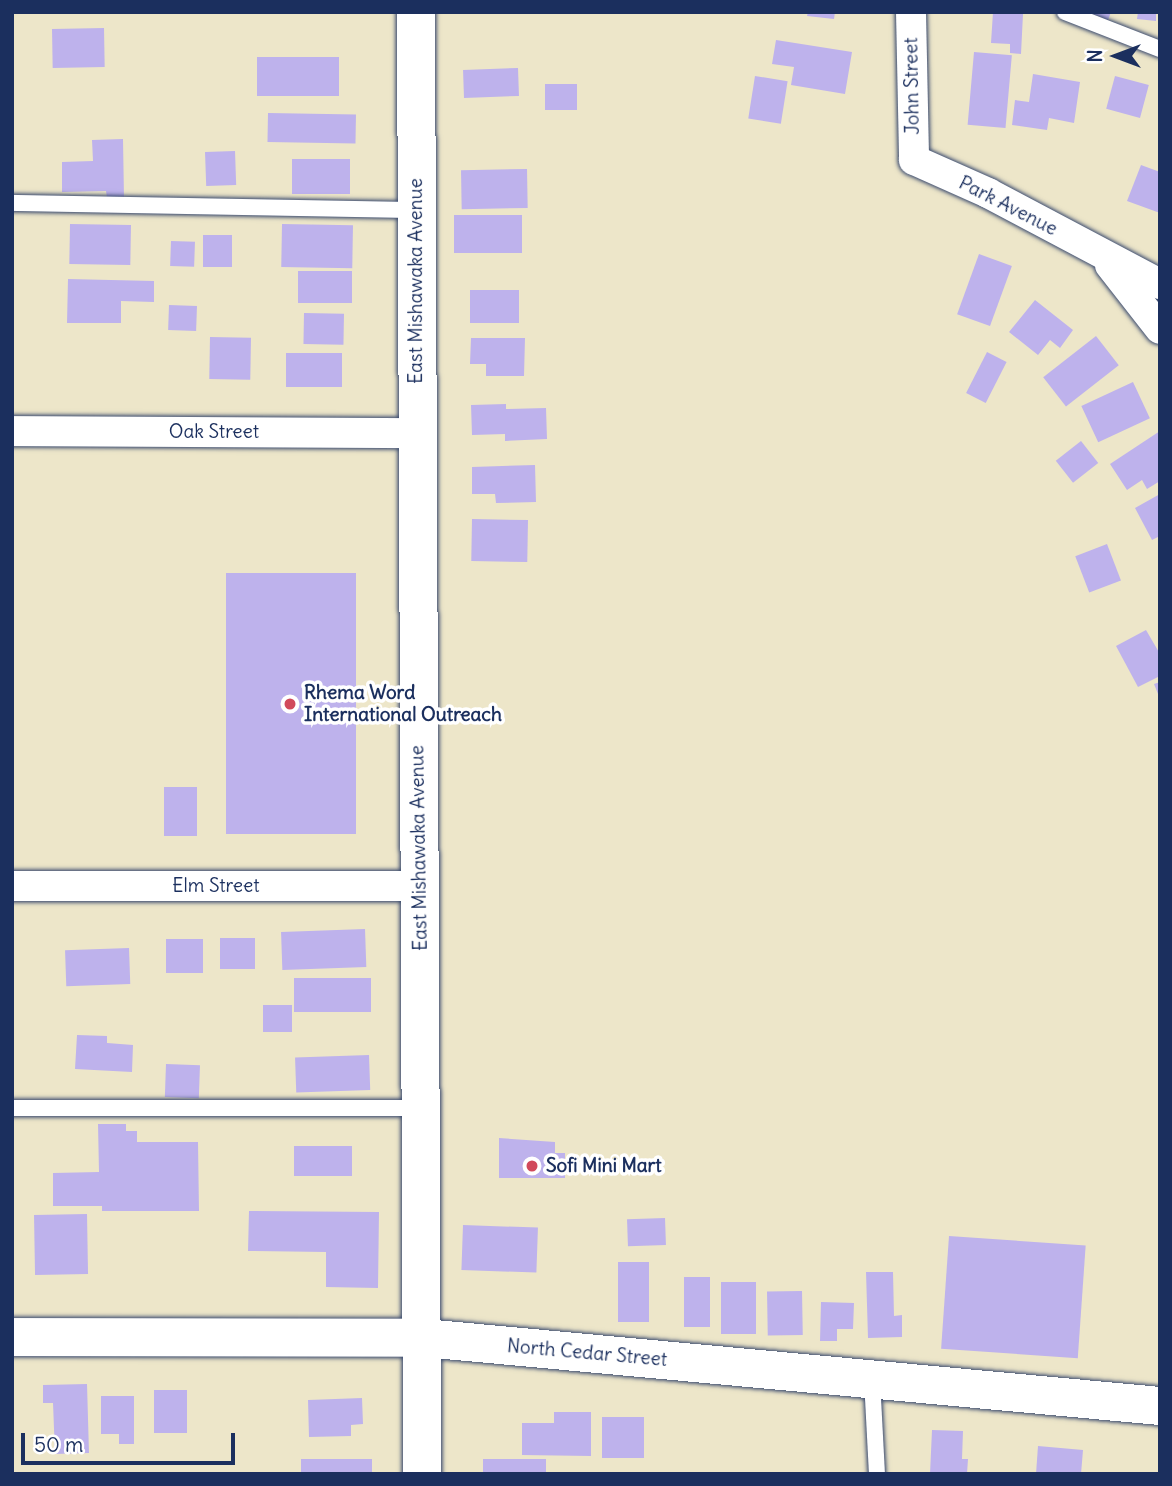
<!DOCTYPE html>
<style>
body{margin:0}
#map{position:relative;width:1172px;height:1486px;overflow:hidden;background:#ede6c9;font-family:Delius,sans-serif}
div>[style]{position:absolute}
.building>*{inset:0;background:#beb2ec;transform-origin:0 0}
.roads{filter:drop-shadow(0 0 2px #3a4a6e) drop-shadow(0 0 2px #3a4a6e)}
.lane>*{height:16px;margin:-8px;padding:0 8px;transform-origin:8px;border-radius:8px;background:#fff}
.street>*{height:30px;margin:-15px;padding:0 15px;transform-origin:15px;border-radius:15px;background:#fff}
.secondary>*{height:38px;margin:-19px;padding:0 19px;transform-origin:19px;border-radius:19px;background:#fff}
.dots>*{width:19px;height:19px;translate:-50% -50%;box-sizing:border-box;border:4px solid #fff;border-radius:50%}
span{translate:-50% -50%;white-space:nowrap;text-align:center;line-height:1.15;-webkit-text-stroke:7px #fff;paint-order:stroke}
.street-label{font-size:19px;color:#1b2f5e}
.poi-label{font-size:19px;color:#1b2f5e;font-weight:700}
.left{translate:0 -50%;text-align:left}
.frame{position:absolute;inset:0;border:14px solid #1b2f5e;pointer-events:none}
.north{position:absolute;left:1081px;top:21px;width:70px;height:70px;-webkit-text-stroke:5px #fff;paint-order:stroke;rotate:270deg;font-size:19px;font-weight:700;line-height:28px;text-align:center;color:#1b2f5e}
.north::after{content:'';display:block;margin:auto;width:24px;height:32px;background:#1b2f5e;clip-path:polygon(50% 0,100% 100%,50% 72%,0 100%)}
.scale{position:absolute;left:21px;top:1433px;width:214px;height:32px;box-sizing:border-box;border:4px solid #1b2f5e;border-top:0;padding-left:9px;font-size:21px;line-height:24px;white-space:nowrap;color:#1b2f5e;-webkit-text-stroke:5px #fff;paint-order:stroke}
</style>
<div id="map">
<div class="building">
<div style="clip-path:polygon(808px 12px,835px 12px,834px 19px,807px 16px)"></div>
<div style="clip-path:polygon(993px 12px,1023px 14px,1021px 54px,1010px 53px,1010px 44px,991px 43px)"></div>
<div style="clip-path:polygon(1087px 12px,1111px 12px,1108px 20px)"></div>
<div style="clip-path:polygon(1138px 12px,1156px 12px,1156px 21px,1137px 19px)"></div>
<div style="left:104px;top:28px;width:39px;height:52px;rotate:89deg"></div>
<div style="clip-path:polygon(776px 40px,852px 52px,845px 94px,791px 85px,794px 67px,772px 64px)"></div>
<div style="left:974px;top:52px;width:38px;height:73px;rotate:5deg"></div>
<div style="left:339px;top:57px;width:39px;height:82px;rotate:90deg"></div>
<div style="left:518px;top:68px;width:28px;height:55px;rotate:88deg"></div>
<div style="clip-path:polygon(1033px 74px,1080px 82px,1074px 123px,1049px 118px,1047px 130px,1012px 125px,1015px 100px,1029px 102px)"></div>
<div style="left:755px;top:76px;width:33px;height:43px;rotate:9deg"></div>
<div style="left:1115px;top:76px;width:35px;height:34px;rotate:15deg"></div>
<div style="left:577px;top:84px;width:26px;height:32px;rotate:90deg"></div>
<div style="left:268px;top:113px;width:88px;height:29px;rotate:1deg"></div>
<div style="clip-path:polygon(123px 139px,124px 198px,107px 198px,106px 191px,62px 192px,62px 162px,93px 161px,92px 140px)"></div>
<div style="left:235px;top:151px;width:34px;height:30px;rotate:88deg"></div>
<div style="left:350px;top:159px;width:35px;height:58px;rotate:90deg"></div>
<div style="clip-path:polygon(1141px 165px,1160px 172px,1160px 213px,1127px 201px)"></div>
<div style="left:527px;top:169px;width:39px;height:66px;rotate:89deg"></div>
<div style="left:522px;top:215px;width:38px;height:68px;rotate:90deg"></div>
<div style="left:70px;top:224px;width:61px;height:40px;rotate:1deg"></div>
<div style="left:282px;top:224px;width:71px;height:43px;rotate:1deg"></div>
<div style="left:203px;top:235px;width:29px;height:32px"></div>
<div style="left:171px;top:241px;width:24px;height:25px;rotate:2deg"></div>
<div style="left:979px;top:254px;width:35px;height:64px;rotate:20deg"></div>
<div style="left:298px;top:271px;width:54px;height:32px"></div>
<div style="clip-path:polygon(68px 279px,154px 281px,154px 302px,121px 301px,121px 323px,67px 323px)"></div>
<div style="left:470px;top:290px;width:49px;height:33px"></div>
<div style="clip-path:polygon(1035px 300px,1073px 330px,1060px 348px,1050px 340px,1038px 355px,1009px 332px)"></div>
<div style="left:169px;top:305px;width:28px;height:25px;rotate:2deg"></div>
<div style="left:304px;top:313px;width:40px;height:31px;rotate:1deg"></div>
<div style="left:1096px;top:336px;width:37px;height:67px;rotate:52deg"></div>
<div style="left:210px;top:337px;width:41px;height:42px;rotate:1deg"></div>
<div style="clip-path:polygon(471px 338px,525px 338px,524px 376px,486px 376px,486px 364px,470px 364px)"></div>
<div style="left:987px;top:352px;width:22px;height:46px;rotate:27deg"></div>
<div style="left:342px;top:353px;width:34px;height:56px;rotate:90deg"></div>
<div style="left:1133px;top:382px;width:40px;height:57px;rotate:65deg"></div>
<div style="clip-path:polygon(506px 404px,506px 409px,546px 408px,547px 439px,505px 441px,505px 434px,472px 435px,471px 405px)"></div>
<div style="clip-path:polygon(1160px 431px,1160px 481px,1147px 489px,1142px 480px,1127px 490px,1110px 464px)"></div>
<div style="left:1081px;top:441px;width:28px;height:32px;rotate:52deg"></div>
<div style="clip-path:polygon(535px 465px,536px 502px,496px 503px,495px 494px,472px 494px,472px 467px)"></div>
<div style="clip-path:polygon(1160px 494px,1160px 536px,1152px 540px,1135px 508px)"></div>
<div style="left:472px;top:519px;width:56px;height:42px;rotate:1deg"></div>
<div style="left:1107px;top:544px;width:39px;height:34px;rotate:69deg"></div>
<div style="left:226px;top:573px;width:130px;height:261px"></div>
<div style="clip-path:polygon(1146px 630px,1160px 654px,1160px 676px,1138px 687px,1116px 646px)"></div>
<div style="clip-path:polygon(1160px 682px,1160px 699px,1154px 684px)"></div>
<div style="left:164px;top:787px;width:33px;height:49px"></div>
<div style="left:365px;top:929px;width:38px;height:84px;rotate:88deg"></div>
<div style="left:220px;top:938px;width:35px;height:31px"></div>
<div style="left:166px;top:939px;width:37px;height:34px"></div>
<div style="left:129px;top:948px;width:36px;height:64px;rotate:88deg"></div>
<div style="left:371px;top:978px;width:34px;height:77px;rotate:90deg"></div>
<div style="left:263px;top:1005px;width:29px;height:27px"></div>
<div style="clip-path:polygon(77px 1035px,107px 1036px,107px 1043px,133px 1045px,132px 1072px,75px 1069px)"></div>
<div style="left:369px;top:1055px;width:35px;height:74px;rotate:88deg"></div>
<div style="left:166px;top:1064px;width:34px;height:33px;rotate:2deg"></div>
<div style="clip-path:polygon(98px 1124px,126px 1124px,126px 1131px,137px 1131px,137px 1142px,198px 1142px,199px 1211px,102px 1211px,102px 1206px,53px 1206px,53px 1173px,99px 1172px)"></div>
<div style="clip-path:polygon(499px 1138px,555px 1142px,555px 1153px,565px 1153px,565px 1178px,499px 1178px)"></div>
<div style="left:294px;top:1146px;width:58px;height:30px"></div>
<div style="clip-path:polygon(249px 1211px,379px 1212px,378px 1288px,326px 1287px,326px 1252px,248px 1251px)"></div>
<div style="left:87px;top:1214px;width:60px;height:53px;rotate:89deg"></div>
<div style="left:665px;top:1218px;width:27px;height:38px;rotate:88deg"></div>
<div style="left:463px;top:1225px;width:75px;height:45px;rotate:2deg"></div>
<div style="left:949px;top:1236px;width:137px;height:113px;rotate:4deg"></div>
<div style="left:618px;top:1262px;width:31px;height:60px"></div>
<div style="clip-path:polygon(866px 1272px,893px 1272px,894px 1316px,902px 1315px,902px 1337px,868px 1338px)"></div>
<div style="left:684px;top:1277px;width:26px;height:50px"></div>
<div style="left:721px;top:1282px;width:35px;height:52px"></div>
<div style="left:802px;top:1291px;width:44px;height:35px;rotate:89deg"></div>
<div style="clip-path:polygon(821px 1302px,854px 1303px,853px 1329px,837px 1329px,837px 1341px,820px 1341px)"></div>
<div style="clip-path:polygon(87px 1384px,89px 1453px,55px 1454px,53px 1403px,43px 1403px,43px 1385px)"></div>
<div style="left:187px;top:1390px;width:43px;height:33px;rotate:90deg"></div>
<div style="clip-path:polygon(101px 1396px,134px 1396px,134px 1444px,119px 1444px,119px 1434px,101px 1434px)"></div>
<div style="clip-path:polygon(362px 1398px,363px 1424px,351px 1425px,351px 1436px,309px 1437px,308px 1400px)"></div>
<div style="clip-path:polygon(554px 1412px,591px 1412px,591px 1456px,522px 1455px,522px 1423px,554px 1423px)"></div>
<div style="left:644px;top:1417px;width:41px;height:42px;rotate:90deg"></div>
<div style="clip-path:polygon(932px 1430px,963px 1431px,962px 1459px,968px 1459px,967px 1474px,930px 1474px)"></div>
<div style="clip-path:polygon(1038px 1446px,1083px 1450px,1081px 1474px,1036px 1474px)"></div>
<div style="left:372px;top:1459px;width:15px;height:71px;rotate:90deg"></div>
<div style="left:483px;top:1459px;width:63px;height:15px"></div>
</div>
<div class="roads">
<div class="lane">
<div style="left:1065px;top:12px;width:102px;rotate:21.3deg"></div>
<div style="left:12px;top:203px;width:405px;rotate:1deg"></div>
<div style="left:12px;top:1108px;width:408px"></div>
<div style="left:872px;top:1379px;width:95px;rotate:87deg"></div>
</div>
<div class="street">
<div style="left:911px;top:12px;width:148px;rotate:88.8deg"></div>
<div style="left:914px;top:160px;width:81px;rotate:24deg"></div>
<div style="left:988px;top:193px;width:195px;rotate:27.9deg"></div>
<div style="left:1110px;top:265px;width:81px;rotate:52deg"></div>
<div style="left:12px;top:431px;width:403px;rotate:0.3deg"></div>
<div style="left:12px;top:886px;width:407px"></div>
</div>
<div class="secondary">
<div style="left:416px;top:12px;width:1462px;rotate:89.76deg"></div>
<div style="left:12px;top:1337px;width:412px;rotate:0.1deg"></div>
<div style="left:424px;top:1338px;width:739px;rotate:5.28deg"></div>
</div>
</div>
<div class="dots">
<div style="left:290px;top:704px;background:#d1495b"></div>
<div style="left:532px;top:1166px;background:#d1495b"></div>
</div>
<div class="street-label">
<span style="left:912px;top:86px;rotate:-91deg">John Street</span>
<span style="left:1008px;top:206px;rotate:27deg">Park Avenue</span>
<span style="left:416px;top:281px;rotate:-90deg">East Mishawaka Avenue</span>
<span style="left:214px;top:432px">Oak Street</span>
<span style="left:419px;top:848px;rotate:-91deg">East Mishawaka Avenue</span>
<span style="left:216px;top:886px">Elm Street</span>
<span style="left:587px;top:1353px;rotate:5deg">North Cedar Street</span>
</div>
<div class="poi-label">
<span class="left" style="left:304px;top:704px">Rhema Word<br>International Outreach</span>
<span class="left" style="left:546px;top:1166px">Sofi Mini Mart</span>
</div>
<div class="frame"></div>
<div class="north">N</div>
<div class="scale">50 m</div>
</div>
